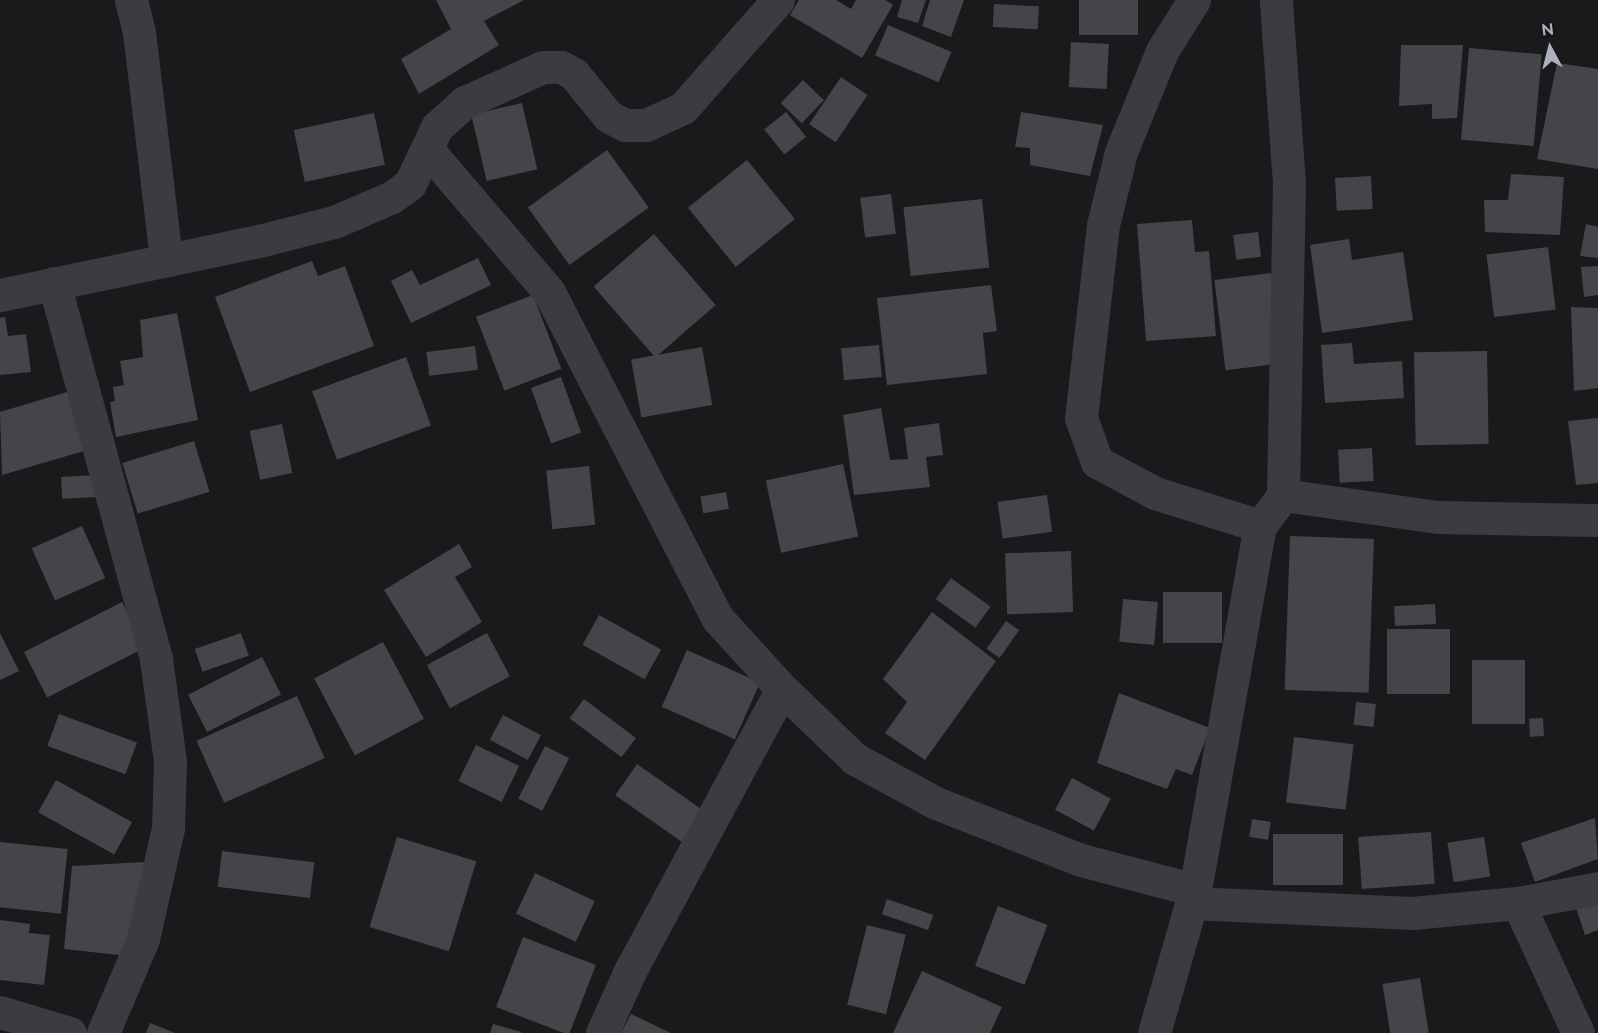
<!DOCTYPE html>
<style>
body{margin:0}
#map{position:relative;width:1598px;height:1033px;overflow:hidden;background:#1a1a1d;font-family:Raleway,sans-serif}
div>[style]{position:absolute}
.building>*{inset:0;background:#444549;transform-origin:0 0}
.street>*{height:33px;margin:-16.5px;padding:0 16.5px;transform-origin:16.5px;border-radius:16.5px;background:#3b3c41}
span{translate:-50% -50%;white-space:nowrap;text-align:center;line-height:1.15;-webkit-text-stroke:6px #151518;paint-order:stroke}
.north{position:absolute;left:1520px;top:18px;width:60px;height:60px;-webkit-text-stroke:4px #151518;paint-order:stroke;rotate:353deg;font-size:16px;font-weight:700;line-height:24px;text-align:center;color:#adb1bc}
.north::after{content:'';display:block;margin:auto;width:21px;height:27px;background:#adb1bc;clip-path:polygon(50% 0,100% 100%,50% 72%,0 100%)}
</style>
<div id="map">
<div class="building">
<div style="clip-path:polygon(436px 0,524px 0,484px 21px,499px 45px,419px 94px,401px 59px,451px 29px)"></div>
<div style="clip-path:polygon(799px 0,836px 0,851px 9px,856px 0,885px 0,893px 5px,862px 58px,790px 15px)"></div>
<div style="clip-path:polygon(902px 0,926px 0,918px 23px,897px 17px)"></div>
<div style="clip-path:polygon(930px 0,964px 0,951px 37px,922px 26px)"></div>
<div style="left:1079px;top:0;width:59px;height:35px"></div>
<div style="left:994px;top:4px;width:45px;height:23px;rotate:3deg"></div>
<div style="left:888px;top:25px;width:69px;height:33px;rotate:23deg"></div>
<div style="left:1071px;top:42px;width:38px;height:45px;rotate:3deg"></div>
<div style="clip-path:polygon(1401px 45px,1463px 45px,1457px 118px,1432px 119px,1432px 104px,1399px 106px)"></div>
<div style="left:1469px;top:48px;width:73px;height:92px;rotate:5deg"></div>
<div style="clip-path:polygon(1557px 63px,1598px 69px,1598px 169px,1537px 159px)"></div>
<div style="left:841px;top:77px;width:32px;height:57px;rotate:34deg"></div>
<div style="left:803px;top:80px;width:29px;height:32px;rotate:44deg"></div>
<div style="left:522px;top:103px;width:68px;height:52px;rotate:77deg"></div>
<div style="left:786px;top:112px;width:32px;height:28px;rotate:51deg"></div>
<div style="clip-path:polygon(1021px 112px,1103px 125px,1090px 176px,1030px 165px,1030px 148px,1015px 147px)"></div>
<div style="left:374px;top:113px;width:53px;height:82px;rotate:78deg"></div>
<div style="left:607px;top:150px;width:71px;height:98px;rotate:54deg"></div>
<div style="left:747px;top:160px;width:76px;height:76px;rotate:51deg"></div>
<div style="clip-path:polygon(1511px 174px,1564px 177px,1560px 235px,1485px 232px,1484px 200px,1508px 200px)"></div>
<div style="left:1371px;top:176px;width:33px;height:36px;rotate:87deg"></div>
<div style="left:891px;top:194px;width:40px;height:31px;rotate:83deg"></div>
<div style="left:982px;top:199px;width:69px;height:79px;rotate:84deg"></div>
<div style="clip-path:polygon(1192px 220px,1195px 252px,1209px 251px,1216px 336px,1146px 341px,1137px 224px)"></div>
<div style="clip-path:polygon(1586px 224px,1598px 227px,1598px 258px,1580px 256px)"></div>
<div style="left:1258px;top:232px;width:25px;height:25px;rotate:83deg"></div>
<div style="left:654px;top:234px;width:94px;height:80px;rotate:49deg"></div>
<div style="clip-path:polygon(1349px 239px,1352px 260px,1403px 252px,1413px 320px,1322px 333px,1310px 245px)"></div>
<div style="left:1548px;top:247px;width:63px;height:62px;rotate:83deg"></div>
<div style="clip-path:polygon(478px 258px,491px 285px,411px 323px,391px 281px,412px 270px,420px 285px)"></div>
<div style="clip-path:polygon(312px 261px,318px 276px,345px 266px,374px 346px,250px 392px,215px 297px)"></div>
<div style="clip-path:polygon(1598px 266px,1598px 295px,1584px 297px,1581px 267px)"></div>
<div style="left:1271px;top:273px;width:91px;height:57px;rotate:83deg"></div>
<div style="clip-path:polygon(991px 285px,997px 331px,983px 333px,987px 374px,887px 385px,877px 298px)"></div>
<div style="left:533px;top:295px;width:79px;height:61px;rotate:69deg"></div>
<div style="clip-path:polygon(1571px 307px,1598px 308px,1598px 388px,1574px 391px)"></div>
<div style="clip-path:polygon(177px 313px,198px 420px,116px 437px,110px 402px,115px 401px,113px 387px,124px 385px,120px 361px,143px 357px,140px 320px)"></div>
<div style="clip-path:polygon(5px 317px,8px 336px,26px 334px,31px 372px,0 375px,0 318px)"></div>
<div style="clip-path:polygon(1352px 343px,1354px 364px,1402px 361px,1404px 398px,1325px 403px,1321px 345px)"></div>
<div style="left:879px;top:345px;width:32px;height:38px;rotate:85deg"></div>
<div style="left:475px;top:346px;width:24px;height:49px;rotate:83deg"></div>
<div style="left:702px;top:347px;width:59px;height:72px;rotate:80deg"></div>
<div style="left:1487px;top:351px;width:93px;height:73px;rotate:89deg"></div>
<div style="left:406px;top:357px;width:73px;height:100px;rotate:70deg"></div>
<div style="left:561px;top:377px;width:59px;height:32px;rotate:70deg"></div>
<div style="clip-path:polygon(67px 392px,84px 451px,2px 475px,0 412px)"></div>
<div style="clip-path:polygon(881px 408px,890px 460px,908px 459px,904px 428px,939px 423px,943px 455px,926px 457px,930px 487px,854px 495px,843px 415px)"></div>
<div style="clip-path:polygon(1598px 418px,1598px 483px,1576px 485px,1568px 421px)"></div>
<div style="left:282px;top:424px;width:50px;height:33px;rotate:78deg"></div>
<div style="left:194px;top:441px;width:53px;height:75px;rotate:73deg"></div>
<div style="left:1372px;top:448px;width:33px;height:34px;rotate:87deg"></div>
<div style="left:843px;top:464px;width:74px;height:79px;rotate:78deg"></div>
<div style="left:589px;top:466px;width:59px;height:43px;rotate:84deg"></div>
<div style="left:97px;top:475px;width:22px;height:36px;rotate:87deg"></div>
<div style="left:726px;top:492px;width:17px;height:26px;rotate:80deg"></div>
<div style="left:1047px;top:495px;width:37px;height:50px;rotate:82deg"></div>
<div style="left:82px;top:526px;width:57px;height:55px;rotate:66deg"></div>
<div style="left:1290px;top:536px;width:84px;height:154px;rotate:2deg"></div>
<div style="clip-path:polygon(459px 544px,472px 567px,455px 577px,482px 622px,426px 657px,384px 590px)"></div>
<div style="left:1071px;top:551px;width:61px;height:66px;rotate:88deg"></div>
<div style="left:951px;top:578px;width:49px;height:26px;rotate:36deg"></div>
<div style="left:1163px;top:592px;width:59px;height:51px"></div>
<div style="left:1123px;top:599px;width:35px;height:43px;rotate:5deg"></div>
<div style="left:122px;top:602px;width:51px;height:110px;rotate:63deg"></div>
<div style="left:1435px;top:604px;width:20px;height:41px;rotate:87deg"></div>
<div style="clip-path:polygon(932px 612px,996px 661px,925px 760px,885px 733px,907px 702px,883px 679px)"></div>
<div style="left:599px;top:615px;width:71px;height:34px;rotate:29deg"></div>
<div style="left:1006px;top:621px;width:16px;height:34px;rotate:35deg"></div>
<div style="left:1387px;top:629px;width:63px;height:65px"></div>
<div style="clip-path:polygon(0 633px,19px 671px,0 680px)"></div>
<div style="left:241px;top:633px;width:24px;height:49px;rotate:71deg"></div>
<div style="left:487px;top:633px;width:49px;height:68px;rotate:62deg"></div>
<div style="left:383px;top:642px;width:87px;height:78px;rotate:62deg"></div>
<div style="left:687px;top:650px;width:80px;height:62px;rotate:24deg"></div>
<div style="left:262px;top:657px;width:42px;height:83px;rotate:63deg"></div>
<div style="left:1472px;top:660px;width:53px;height:64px"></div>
<div style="clip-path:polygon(1119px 693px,1210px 728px,1192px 775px,1176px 769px,1167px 789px,1097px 763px)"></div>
<div style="left:297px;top:696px;width:68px;height:110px;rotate:66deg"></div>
<div style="left:584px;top:699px;width:65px;height:24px;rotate:37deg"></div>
<div style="left:1356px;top:702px;width:20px;height:23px;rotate:6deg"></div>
<div style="left:59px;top:714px;width:83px;height:34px;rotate:20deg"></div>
<div style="left:503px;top:715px;width:43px;height:28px;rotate:28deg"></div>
<div style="left:1543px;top:718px;width:18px;height:14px;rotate:87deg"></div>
<div style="left:1294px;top:737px;width:60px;height:66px;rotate:7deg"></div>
<div style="left:476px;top:745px;width:48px;height:40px;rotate:26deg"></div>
<div style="left:545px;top:746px;width:27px;height:59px;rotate:27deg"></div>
<div style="left:637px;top:764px;width:87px;height:38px;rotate:35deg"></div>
<div style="left:1072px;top:778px;width:44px;height:36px;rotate:28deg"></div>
<div style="left:56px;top:780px;width:87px;height:37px;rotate:29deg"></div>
<div style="clip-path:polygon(1595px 818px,1598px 859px,1535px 882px,1521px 843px)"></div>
<div style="left:1252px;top:819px;width:19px;height:18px;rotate:9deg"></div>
<div style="left:1431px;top:832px;width:52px;height:73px;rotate:86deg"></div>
<div style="left:1343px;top:834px;width:51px;height:70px;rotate:90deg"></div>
<div style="left:397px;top:837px;width:83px;height:94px;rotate:17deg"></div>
<div style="left:1484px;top:837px;width:40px;height:37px;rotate:81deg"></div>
<div style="left:0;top:842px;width:68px;height:65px;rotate:6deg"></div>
<div style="left:222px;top:851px;width:93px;height:36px;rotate:7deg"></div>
<div style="clip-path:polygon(145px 862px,128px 956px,64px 949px,72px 866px)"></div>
<div style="left:535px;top:873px;width:66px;height:45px;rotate:25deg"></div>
<div style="left:887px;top:899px;width:49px;height:16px;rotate:19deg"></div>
<div style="clip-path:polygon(1598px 901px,1598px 930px,1585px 935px,1576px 908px)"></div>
<div style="left:998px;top:906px;width:53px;height:64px;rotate:21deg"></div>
<div style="clip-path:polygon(0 920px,30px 924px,29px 933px,50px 935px,44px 985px,0 980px)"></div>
<div style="left:867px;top:925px;width:40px;height:82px;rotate:14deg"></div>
<div style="left:523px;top:937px;width:78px;height:75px;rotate:21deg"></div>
<div style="clip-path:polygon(922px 971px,1002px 1007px,990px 1033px,893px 1033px)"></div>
<div style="left:1420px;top:978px;width:56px;height:38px;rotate:81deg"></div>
<div style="clip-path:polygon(631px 1014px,671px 1033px,621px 1033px)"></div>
<div style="clip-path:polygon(150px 1023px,175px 1033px,146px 1033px)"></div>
<div style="clip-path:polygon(493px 1024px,521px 1032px,521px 1033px,490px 1033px)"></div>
</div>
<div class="street">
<div style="left:131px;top:0;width:33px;rotate:76deg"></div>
<div style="left:139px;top:32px;width:230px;rotate:83.2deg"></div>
<div style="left:1194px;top:0;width:60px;rotate:122.1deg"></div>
<div style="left:1162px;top:51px;width:109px;rotate:112.1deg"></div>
<div style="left:1121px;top:152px;width:75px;rotate:103.9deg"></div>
<div style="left:1103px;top:225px;width:194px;rotate:96.5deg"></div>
<div style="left:1081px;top:418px;width:47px;rotate:70deg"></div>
<div style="left:1097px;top:462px;width:66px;rotate:28.1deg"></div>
<div style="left:1155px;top:493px;width:110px;rotate:17.4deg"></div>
<div style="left:427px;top:149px;width:188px;rotate:49.5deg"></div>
<div style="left:549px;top:292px;width:368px;rotate:62.7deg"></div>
<div style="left:718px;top:619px;width:95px;rotate:47.6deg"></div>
<div style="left:782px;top:689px;width:101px;rotate:43.8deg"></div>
<div style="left:855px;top:759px;width:92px;rotate:28.5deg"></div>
<div style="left:936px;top:803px;width:156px;rotate:21.5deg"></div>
<div style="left:1081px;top:860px;width:118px;rotate:14.7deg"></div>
<div style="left:54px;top:283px;width:390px;rotate:74.8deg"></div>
<div style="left:156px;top:659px;width:103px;rotate:82.2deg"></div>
<div style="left:170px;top:761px;width:67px;rotate:91.7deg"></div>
<div style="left:168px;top:828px;width:114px;rotate:102.7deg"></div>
<div style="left:143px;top:939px;width:102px;rotate:113.1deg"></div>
<div style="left:0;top:295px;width:269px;rotate:-11.8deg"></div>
<div style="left:263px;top:240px;width:73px;rotate:-14.2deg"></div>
<div style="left:334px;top:222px;width:63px;rotate:-23.3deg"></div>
<div style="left:392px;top:197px;width:22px;rotate:-36deg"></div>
<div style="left:410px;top:184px;width:63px;rotate:-64.7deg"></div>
<div style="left:437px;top:127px;width:38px;rotate:-42deg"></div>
<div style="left:465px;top:102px;width:85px;rotate:-24.2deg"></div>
<div style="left:543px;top:67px;width:18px"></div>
<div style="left:561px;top:67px;width:15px;rotate:28deg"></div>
<div style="left:574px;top:74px;width:54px;rotate:51deg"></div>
<div style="left:608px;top:116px;width:19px;rotate:28deg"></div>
<div style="left:625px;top:125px;width:21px"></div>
<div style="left:646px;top:125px;width:41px;rotate:-24.7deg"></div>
<div style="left:683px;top:108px;width:144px;rotate:-48.7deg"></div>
<div style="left:1283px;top:495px;width:156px;rotate:8.1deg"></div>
<div style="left:1437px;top:517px;width:161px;rotate:1.1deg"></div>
<div style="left:1192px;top:903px;width:220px;rotate:2.6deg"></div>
<div style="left:1412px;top:913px;width:106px;rotate:-5.4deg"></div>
<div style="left:1518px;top:903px;width:81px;rotate:-10.6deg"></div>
<div style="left:1518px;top:903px;width:143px;rotate:65.2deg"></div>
<div style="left:0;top:1012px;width:73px;rotate:16.7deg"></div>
<div style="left:602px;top:1033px;width:68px;rotate:-65.7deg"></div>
<div style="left:630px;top:971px;width:320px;rotate:-61.7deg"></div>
<div style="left:1154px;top:1033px;width:149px;rotate:-74deg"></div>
<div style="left:1195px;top:890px;width:370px;rotate:-79.9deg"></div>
<div style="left:1260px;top:526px;width:39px;rotate:-53deg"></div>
<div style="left:1283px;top:495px;width:312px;rotate:-88.9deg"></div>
<div style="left:1289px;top:183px;width:183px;rotate:-94.1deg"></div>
</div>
<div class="north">N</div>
</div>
